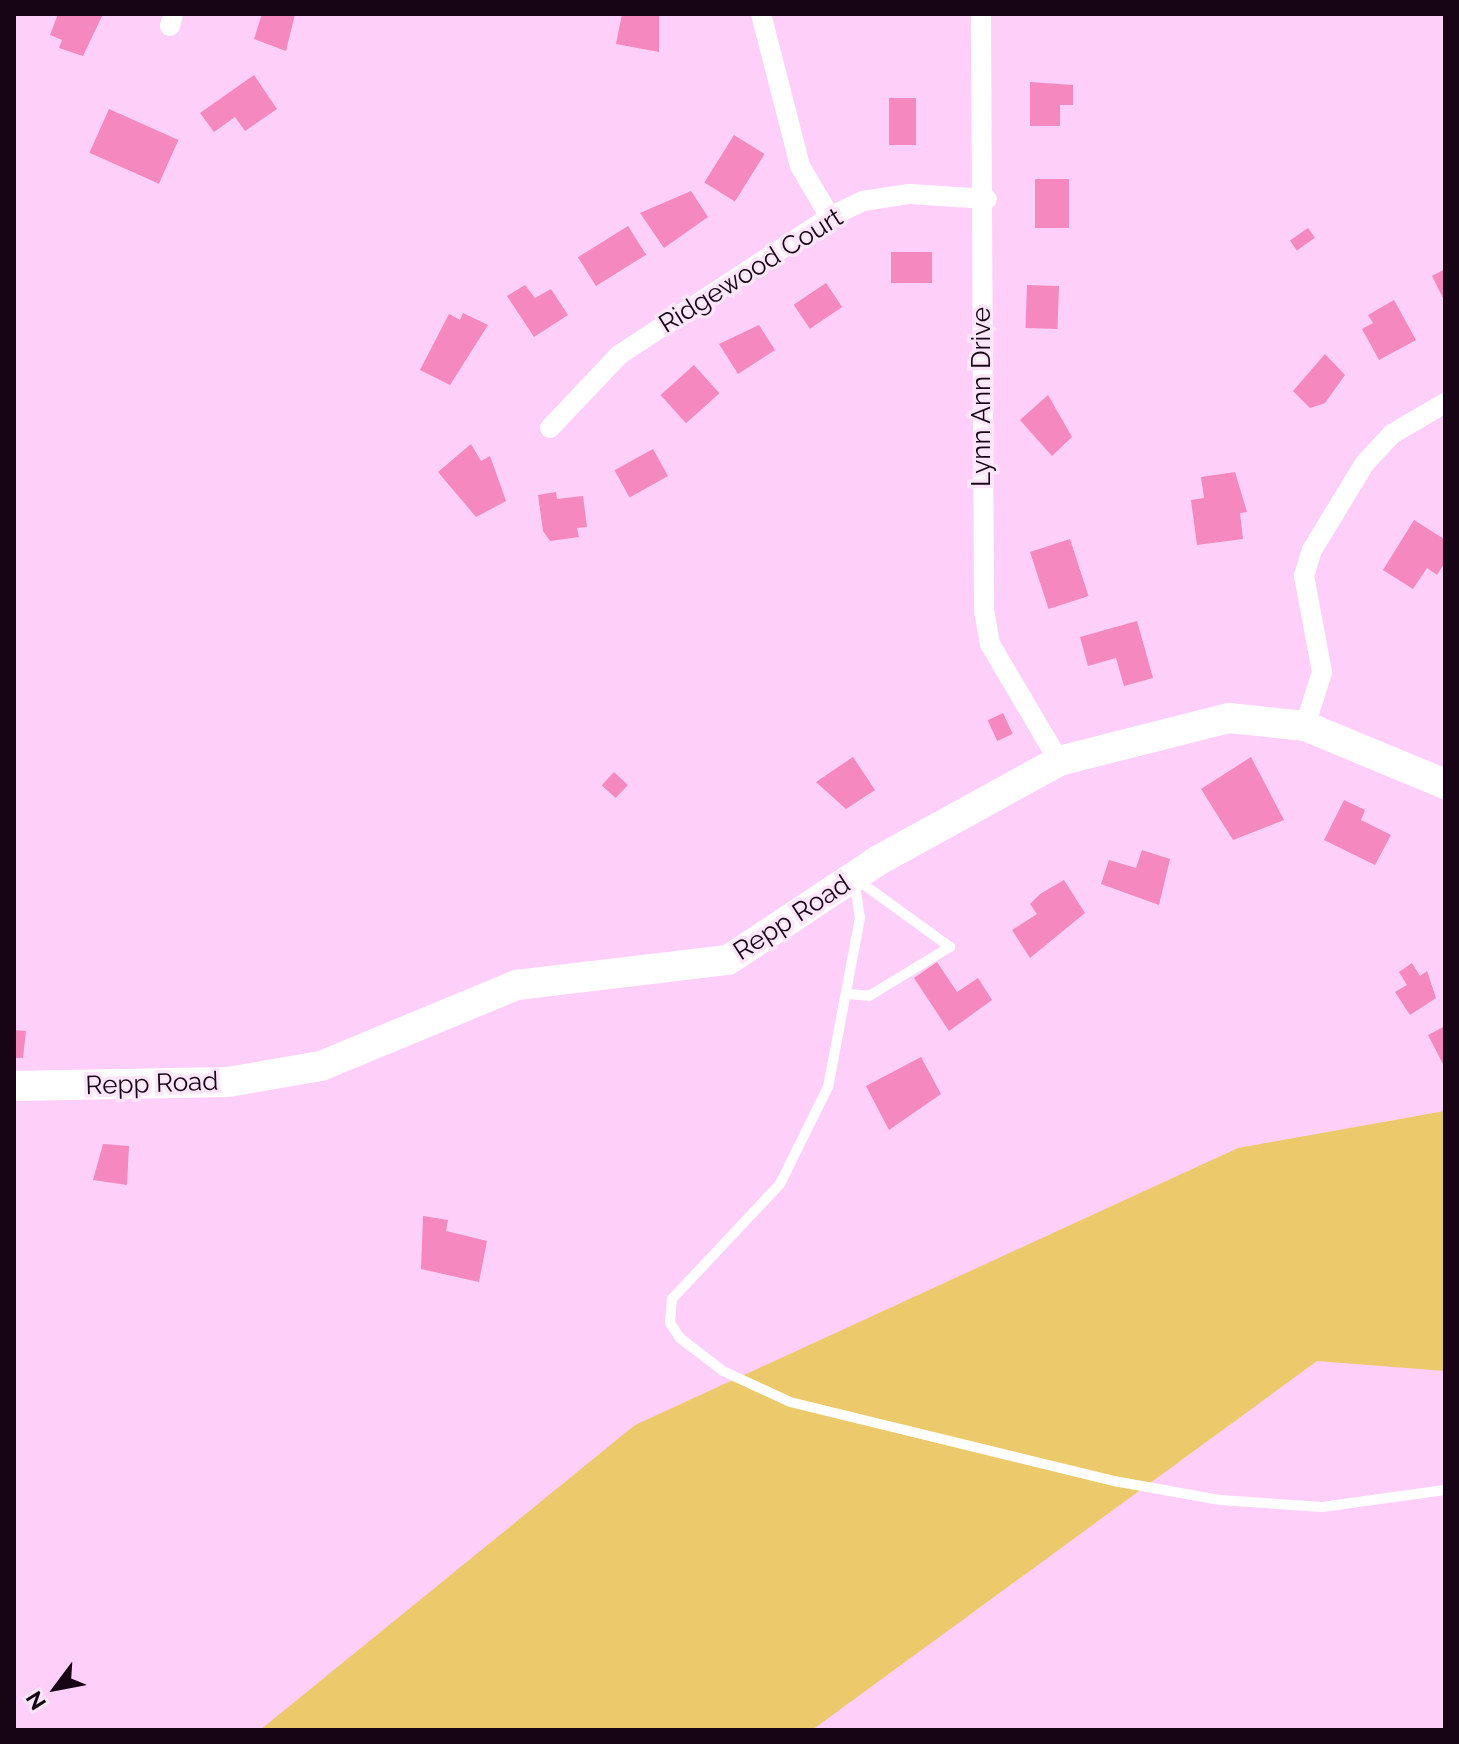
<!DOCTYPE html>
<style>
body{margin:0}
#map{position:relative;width:1459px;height:1744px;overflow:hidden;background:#fed0f9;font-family:Raleway,sans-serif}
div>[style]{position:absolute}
.green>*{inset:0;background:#ecca6b}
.building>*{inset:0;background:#f488bf;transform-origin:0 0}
.lane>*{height:10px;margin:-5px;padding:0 5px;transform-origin:5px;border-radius:5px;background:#fff}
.street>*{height:20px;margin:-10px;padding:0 10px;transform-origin:10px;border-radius:10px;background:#fff}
.secondary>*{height:30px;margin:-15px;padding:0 15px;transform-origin:15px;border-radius:15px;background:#fff}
span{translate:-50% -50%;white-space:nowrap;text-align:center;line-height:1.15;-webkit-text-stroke:7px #fde6fa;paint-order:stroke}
.street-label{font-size:26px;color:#170516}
.frame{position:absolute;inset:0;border:16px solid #170516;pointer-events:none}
.north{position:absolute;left:16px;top:1648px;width:80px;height:80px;-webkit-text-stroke:6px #fde6fa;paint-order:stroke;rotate:238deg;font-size:22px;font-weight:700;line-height:32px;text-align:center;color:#170516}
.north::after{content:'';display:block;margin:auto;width:28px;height:36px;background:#170516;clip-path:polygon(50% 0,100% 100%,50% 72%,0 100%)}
</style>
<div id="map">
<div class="green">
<div style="clip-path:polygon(1445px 1111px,1445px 1371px,1317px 1361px,812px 1730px,260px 1730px,635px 1425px,1238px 1148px)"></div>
</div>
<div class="building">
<div style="clip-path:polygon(58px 14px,103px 14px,83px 56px,59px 48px,62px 40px,50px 35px)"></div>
<div style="clip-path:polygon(262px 14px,295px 14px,286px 51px,254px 39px)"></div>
<div style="clip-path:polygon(622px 14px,659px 14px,659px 52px,616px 44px)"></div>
<div style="clip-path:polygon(254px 75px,277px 109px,245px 131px,235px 117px,214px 132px,200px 113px)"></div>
<div style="clip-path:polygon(1030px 82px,1073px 85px,1073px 105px,1060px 105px,1060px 126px,1030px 126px)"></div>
<div style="left:889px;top:98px;width:27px;height:47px"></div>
<div style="left:109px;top:109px;width:76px;height:48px;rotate:24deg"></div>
<div style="left:734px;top:135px;width:36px;height:56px;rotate:32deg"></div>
<div style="left:1035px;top:179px;width:34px;height:49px"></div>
<div style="clip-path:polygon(691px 191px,708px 217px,664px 248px,640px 213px)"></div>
<div style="left:628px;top:226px;width:34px;height:59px;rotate:58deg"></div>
<div style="left:1308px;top:228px;width:12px;height:22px;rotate:55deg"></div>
<div style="left:891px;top:252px;width:41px;height:31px"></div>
<div style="clip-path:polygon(1445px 269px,1445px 302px,1432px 276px)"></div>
<div style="left:826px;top:283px;width:29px;height:39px;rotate:56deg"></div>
<div style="clip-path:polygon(525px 285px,535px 298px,551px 289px,568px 315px,534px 337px,507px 296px)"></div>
<div style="left:1027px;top:285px;width:32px;height:43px;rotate:2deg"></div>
<div style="clip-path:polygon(1394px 300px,1416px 340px,1379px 360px,1362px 329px,1373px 323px,1368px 315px)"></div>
<div style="clip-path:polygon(463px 313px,488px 325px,450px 385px,420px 370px,449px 314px,460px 320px)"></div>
<div style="clip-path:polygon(759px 325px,775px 350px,738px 374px,719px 344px)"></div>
<div style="clip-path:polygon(1325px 354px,1345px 375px,1325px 403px,1310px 408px,1293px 391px)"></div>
<div style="left:694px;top:365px;width:38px;height:45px;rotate:48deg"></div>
<div style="clip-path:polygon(1048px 395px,1072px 437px,1052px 456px,1020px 420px)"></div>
<div style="clip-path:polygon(471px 444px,481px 461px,490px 456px,506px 501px,476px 517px,438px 472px)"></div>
<div style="left:653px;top:449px;width:31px;height:44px;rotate:61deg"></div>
<div style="clip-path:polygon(1235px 472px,1247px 512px,1240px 513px,1243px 539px,1197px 545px,1191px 500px,1204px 498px,1201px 477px)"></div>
<div style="clip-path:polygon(556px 492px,557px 499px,583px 496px,587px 527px,577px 528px,579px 537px,550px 541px,543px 531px,538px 495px)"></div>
<div style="clip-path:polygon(1414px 520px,1444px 539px,1445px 562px,1437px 575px,1427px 568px,1413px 589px,1383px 570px)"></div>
<div style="left:1070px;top:539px;width:60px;height:42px;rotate:72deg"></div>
<div style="clip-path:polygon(1137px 621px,1153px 678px,1124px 686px,1116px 658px,1088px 666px,1080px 637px)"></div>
<div style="left:1003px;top:713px;width:23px;height:17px;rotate:65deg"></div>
<div style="clip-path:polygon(853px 757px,875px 790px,846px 809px,816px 782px)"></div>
<div style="clip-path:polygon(1251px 757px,1284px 820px,1233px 840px,1201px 789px)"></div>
<div style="left:614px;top:772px;width:19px;height:18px;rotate:43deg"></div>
<div style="clip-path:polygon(1344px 800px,1365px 810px,1361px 820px,1391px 835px,1375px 865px,1324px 840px)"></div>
<div style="clip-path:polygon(1142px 850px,1170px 859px,1159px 905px,1101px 884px,1109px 860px,1136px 868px)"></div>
<div style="clip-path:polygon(1064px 880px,1085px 913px,1030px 958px,1012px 930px,1037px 914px,1030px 904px,1040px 894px)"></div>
<div style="clip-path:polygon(937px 962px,957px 992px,978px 978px,992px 1000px,949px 1031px,914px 978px)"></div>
<div style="clip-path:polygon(1412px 963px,1420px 976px,1427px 971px,1436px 998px,1410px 1015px,1395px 992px,1407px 985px,1399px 972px)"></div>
<div style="clip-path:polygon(1445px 1026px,1445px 1068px,1428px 1035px)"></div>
<div style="clip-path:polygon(14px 1030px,26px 1031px,23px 1058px,14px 1058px)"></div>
<div style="clip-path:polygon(921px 1057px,941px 1094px,889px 1130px,866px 1086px)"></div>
<div style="clip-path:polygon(103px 1144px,129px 1146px,127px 1185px,93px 1180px)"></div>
<div style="clip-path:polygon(423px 1216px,448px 1220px,446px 1231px,487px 1241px,479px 1282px,421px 1269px)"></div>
</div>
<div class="lane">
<div style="left:854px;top:880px;width:38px;rotate:81deg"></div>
<div style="left:860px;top:918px;width:172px;rotate:100.7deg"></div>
<div style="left:828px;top:1087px;width:108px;rotate:116.3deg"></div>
<div style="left:780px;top:1184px;width:158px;rotate:133.2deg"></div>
<div style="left:672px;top:1299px;width:24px;rotate:95deg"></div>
<div style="left:670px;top:1323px;width:18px;rotate:56deg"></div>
<div style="left:680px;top:1338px;width:54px;rotate:37.5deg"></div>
<div style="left:723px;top:1371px;width:74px;rotate:24.8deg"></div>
<div style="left:790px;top:1402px;width:333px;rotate:13.7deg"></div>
<div style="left:1114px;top:1481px;width:108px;rotate:10.2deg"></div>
<div style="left:1220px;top:1500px;width:102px;rotate:3.9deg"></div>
<div style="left:1322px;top:1507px;width:124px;rotate:-7.9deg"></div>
<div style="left:848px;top:994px;width:21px;rotate:5deg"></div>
<div style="left:869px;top:996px;width:95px;rotate:-31.2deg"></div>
<div style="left:950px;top:947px;width:116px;rotate:-144.1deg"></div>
</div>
<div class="street">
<div style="left:761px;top:14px;width:157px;rotate:75.6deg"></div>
<div style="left:800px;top:166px;width:59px;rotate:59.5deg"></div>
<div style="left:981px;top:14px;width:596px;rotate:89.71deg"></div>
<div style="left:984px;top:610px;width:35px;rotate:80deg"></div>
<div style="left:990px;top:644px;width:136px;rotate:59.5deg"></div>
<div style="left:170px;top:26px;width:12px;rotate:-76deg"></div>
<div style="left:550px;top:428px;width:100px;rotate:-46.6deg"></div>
<div style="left:619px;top:355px;width:252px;rotate:-33.2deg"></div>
<div style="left:830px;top:217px;width:37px;rotate:-26deg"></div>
<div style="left:863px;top:201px;width:47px;rotate:-8.7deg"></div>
<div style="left:909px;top:194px;width:78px;rotate:3.7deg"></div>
<div style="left:1305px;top:726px;width:57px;rotate:-72.5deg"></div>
<div style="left:1322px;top:672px;width:98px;rotate:-100.6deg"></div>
<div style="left:1304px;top:576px;width:27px;rotate:-73deg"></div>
<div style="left:1312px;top:550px;width:102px;rotate:-58.7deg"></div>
<div style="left:1365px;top:463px;width:40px;rotate:-47deg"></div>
<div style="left:1392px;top:434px;width:61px;rotate:-30.3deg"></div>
</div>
<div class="secondary">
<div style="left:14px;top:1086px;width:214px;rotate:-1.1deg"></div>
<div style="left:228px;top:1082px;width:94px;rotate:-9.8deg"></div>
<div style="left:321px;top:1066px;width:212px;rotate:-22.5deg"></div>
<div style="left:517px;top:985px;width:212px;rotate:-6.8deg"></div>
<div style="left:728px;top:960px;width:181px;rotate:-33.5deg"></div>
<div style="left:879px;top:860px;width:205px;rotate:-28.8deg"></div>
<div style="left:1059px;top:761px;width:175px;rotate:-14.2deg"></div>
<div style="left:1229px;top:718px;width:76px;rotate:6deg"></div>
<div style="left:1305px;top:726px;width:152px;rotate:22.5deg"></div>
</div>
<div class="street-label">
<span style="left:751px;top:271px;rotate:-32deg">Ridgewood Court</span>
<span style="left:982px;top:397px;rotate:-90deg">Lynn Ann Drive</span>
<span style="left:792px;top:918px;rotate:-33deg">Repp Road</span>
<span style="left:152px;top:1084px;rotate:-2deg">Repp Road</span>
</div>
<div class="frame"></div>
<div class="north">N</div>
</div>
